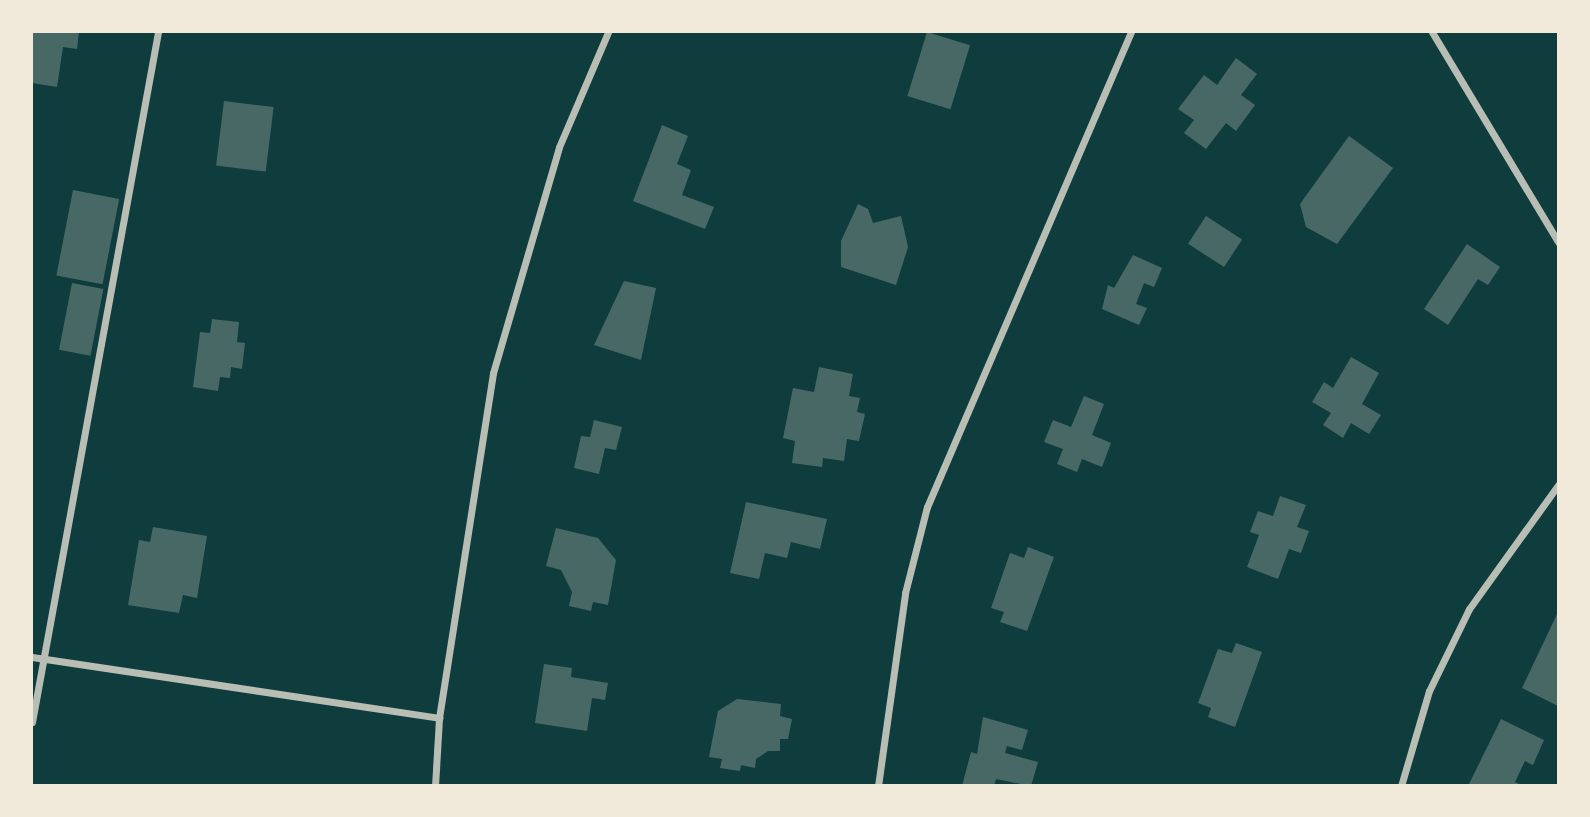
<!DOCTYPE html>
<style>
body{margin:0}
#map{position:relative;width:1590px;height:817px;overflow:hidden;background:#0f3d3e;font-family:"Open Sans",sans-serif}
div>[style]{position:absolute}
.building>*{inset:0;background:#486865;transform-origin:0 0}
.minor>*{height:7px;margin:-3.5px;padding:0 3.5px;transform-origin:3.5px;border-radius:3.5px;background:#b8beb3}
span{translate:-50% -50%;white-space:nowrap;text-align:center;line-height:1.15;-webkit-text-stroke:5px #f1e9da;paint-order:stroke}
.frame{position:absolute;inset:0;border:33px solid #f1e9da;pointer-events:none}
</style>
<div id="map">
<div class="building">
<div style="clip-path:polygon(32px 32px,79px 32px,77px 49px,63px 47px,57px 87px,32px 83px)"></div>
<div style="left:927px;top:32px;width:45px;height:67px;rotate:17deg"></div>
<div style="clip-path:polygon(1236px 58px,1257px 74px,1241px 95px,1255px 105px,1236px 131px,1226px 123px,1206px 149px,1184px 133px,1194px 120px,1178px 109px,1204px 75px,1217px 85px)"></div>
<div style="left:224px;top:101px;width:50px;height:65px;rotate:7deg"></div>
<div style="clip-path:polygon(662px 125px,688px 136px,677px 164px,691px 170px,682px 195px,714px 207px,705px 229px,633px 201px)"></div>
<div style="clip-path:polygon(1349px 136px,1393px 168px,1337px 244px,1306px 227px,1300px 204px)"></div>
<div style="left:73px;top:190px;width:47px;height:87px;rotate:11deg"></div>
<div style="clip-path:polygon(858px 204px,868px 209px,873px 223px,901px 216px,908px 247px,896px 285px,841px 267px,841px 241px)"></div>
<div style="left:1206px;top:216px;width:43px;height:33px;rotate:33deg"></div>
<div style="clip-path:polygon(1467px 244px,1500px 267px,1488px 285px,1478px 279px,1448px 325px,1424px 309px)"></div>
<div style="clip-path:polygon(1133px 255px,1162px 268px,1154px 287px,1144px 283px,1136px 304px,1147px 308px,1139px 325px,1102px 309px,1108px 285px,1114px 288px)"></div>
<div style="clip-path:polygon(624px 281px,656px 288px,641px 360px,594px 345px)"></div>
<div style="left:72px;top:283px;width:32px;height:68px;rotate:11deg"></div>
<div style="clip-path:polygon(212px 319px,239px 322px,237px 342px,245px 343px,242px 369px,231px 367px,230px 378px,220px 377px,218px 391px,193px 387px,200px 332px,210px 333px)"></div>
<div style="clip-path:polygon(1351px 357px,1379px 373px,1362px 404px,1381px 415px,1369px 434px,1351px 423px,1343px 438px,1323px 425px,1331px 413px,1312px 402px,1324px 382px,1333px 388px)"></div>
<div style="clip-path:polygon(819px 367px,853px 374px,849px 396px,860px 398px,857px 412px,865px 414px,859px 441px,847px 439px,844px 461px,823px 458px,822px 467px,792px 463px,795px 441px,783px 438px,793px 388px,814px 392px)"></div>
<div style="clip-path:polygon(1084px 396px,1104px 404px,1092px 435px,1111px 443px,1102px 467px,1082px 459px,1077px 472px,1057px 464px,1063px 449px,1044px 442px,1053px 420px,1071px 427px)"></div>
<div style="clip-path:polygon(594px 420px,622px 427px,616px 450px,605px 448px,599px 474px,574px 468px,581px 436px,590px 437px)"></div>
<div style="clip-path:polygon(1280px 496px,1306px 505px,1297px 527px,1309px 531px,1301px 553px,1289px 549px,1278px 579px,1247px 567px,1259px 535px,1250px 532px,1258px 511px,1273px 516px)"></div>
<div style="clip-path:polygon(746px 502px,827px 519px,820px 549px,791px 542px,787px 558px,765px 553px,759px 579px,730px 573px)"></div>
<div style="clip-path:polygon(153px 527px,207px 536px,197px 598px,183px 595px,179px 613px,128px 605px,139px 540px,150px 542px)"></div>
<div style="clip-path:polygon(556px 528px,598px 538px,616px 560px,608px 605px,593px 602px,591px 611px,569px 606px,572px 592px,561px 570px,546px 566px)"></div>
<div style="clip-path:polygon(1028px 547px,1054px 557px,1027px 631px,1000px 622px,1004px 612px,991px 608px,1010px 553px,1024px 558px)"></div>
<div style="clip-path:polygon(1558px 612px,1558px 706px,1522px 688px)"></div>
<div style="clip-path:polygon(1236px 643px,1262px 652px,1235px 727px,1208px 717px,1211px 708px,1198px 703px,1218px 649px,1232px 653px)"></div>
<div style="clip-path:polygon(544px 664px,572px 668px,571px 677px,608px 683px,605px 700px,592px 698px,587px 731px,535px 723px)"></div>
<div style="clip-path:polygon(737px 699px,781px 704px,780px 716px,792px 719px,788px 739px,780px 739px,780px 751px,768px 751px,756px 759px,755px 768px,741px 765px,740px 771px,720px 768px,722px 759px,709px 757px,718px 711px)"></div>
<div style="clip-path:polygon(983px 717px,1028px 730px,1022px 750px,1007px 746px,1005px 753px,1038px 762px,1031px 786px,996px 779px,994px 786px,962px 786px,971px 752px,977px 754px)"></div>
<div style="clip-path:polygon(1501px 719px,1544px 740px,1533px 765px,1525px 761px,1515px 782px,1523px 786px,1468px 786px)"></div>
</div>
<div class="minor">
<div style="left:1432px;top:32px;width:245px;rotate:59deg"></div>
<div style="left:32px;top:657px;width:412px;rotate:8.5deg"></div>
<div style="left:32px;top:722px;width:701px;rotate:-79.65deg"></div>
<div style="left:435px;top:786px;width:68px;rotate:-86.6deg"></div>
<div style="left:439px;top:718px;width:349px;rotate:-81.1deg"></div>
<div style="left:493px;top:373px;width:235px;rotate:-73.7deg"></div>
<div style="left:559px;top:147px;width:125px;rotate:-66.9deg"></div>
<div style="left:878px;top:786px;width:195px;rotate:-82deg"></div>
<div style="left:905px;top:593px;width:89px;rotate:-75.7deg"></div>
<div style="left:927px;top:507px;width:517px;rotate:-66.76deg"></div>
<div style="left:1401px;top:786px;width:99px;rotate:-73.6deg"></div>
<div style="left:1429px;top:691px;width:91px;rotate:-64deg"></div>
<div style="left:1469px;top:609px;width:153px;rotate:-54.3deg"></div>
</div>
<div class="frame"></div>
</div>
